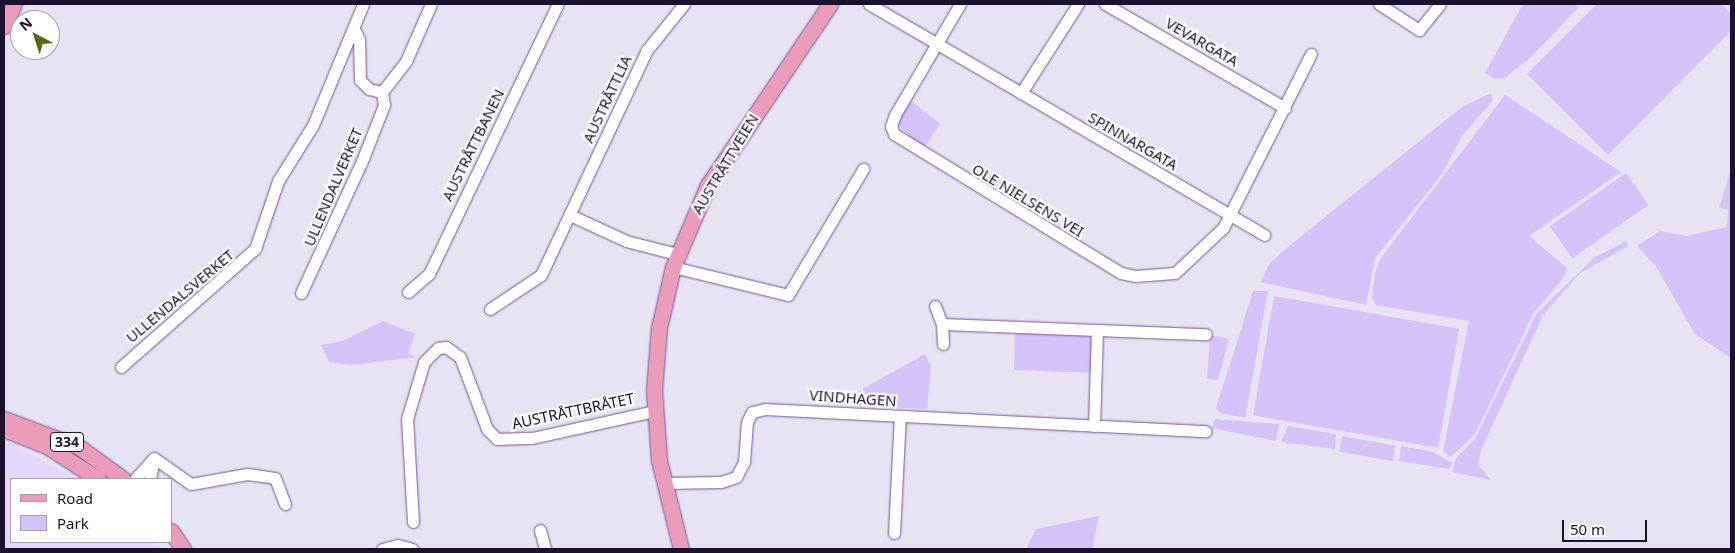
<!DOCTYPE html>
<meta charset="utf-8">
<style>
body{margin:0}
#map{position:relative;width:1735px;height:553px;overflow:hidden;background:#e8e3f3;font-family:"Noto Sans",sans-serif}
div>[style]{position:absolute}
.built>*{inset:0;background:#e4d9fb}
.green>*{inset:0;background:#d4c2f9;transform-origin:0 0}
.roads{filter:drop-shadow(0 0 1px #70579b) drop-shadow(0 0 1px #70579b)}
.minor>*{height:11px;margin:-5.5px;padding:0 5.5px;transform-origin:5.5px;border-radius:5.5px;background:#fff}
.major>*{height:15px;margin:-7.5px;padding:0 7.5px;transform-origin:7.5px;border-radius:7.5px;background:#eb9cb9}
span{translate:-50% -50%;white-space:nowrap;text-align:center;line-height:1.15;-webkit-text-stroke:4.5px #fff;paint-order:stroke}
.shield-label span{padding:1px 4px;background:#fff;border:1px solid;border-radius:4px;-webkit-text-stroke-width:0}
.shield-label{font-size:14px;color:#1d122e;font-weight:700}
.street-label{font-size:15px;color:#1d122e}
.frame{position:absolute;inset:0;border:5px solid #1d122e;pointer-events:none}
.legend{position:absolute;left:10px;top:478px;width:162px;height:65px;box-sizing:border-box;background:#fff;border:1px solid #a5a0ab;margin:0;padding:6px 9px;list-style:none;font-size:15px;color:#1d122e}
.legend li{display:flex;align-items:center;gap:10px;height:25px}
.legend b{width:25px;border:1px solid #a5a0ab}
.north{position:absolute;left:10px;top:10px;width:50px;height:50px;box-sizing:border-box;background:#fff;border:1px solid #a5a0ab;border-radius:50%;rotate:320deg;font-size:14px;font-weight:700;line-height:20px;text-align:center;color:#1d122e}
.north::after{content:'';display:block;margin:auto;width:18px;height:22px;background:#5a6a14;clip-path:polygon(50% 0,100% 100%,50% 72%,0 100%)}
.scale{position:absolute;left:1562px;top:520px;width:85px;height:22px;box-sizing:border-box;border:2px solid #1d122e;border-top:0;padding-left:6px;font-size:15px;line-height:18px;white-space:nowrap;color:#1d122e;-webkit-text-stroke:4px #fff;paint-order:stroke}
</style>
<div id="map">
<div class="built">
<div style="clip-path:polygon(4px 439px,77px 479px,11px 479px,11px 542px,154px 542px,162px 549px,4px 549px)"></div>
</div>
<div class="green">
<div style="clip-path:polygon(1523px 4px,1576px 4px,1578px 8px,1531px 57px,1505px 78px,1495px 79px,1485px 73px)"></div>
<div style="clip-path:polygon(1597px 4px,1721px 4px,1731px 14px,1731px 31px,1608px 155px,1527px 74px)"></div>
<div style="clip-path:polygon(1491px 93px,1493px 100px,1462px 136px,1442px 174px,1375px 258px,1366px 305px,1261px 282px,1269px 264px,1289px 246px,1462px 107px)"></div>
<div style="clip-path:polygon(1505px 95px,1621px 172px,1529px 236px,1567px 268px,1564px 277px,1533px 314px,1475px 434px,1451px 457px,1443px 451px,1469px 321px,1376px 305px,1372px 297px,1375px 273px,1381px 258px)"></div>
<div style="clip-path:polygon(909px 99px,940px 124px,923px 149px,897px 124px)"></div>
<div style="clip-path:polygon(1731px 169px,1731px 358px,1695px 334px,1655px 265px,1637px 246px,1660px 231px,1686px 236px,1727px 227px,1728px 210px,1719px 208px)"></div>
<div style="left:1626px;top:173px;width:39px;height:93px;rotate:55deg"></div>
<div style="clip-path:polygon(1627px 241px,1628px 246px,1580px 273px,1543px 315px,1481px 450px,1478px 465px,1491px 480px,1452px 472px,1456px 458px,1475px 439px,1537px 313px,1595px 257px)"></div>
<div style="clip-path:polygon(1253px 291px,1268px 291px,1245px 418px,1220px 413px,1216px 408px)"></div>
<div style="left:1274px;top:296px;width:188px;height:121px;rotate:10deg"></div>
<div style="clip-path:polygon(383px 321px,415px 334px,408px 353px,416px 357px,351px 365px,329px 362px,321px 345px,343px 341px)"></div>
<div style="clip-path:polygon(1015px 331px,1088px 335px,1092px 340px,1092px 373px,1014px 370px)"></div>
<div style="clip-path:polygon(1210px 335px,1229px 339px,1218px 380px,1207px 379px)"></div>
<div style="clip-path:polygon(925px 354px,931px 367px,927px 409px,853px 405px,853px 394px)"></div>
<div style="clip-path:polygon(1215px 419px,1279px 424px,1276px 441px,1212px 428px)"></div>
<div style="clip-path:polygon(1288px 426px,1336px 434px,1335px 449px,1281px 442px)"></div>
<div style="left:1342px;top:436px;width:54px;height:16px;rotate:10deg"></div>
<div style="clip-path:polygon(1401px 446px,1433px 452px,1452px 463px,1449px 469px,1399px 461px)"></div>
<div style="clip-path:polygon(1099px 516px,1092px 549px,1026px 549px,1036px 529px)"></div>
</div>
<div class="roads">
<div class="minor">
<div style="left:869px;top:4px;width:458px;rotate:30.3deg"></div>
<div style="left:960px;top:4px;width:129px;rotate:120.4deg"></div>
<div style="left:895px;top:115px;width:12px;rotate:110deg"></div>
<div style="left:891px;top:126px;width:9px;rotate:69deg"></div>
<div style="left:894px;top:134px;width:266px;rotate:31.5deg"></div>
<div style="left:1121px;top:273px;width:14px;rotate:12deg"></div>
<div style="left:1135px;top:276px;width:40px;rotate:-4.3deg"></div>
<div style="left:1175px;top:273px;width:66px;rotate:-43.2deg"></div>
<div style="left:1223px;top:228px;width:195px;rotate:-63.2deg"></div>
<div style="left:1105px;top:4px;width:208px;rotate:30deg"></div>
<div style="left:1379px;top:4px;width:48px;rotate:33deg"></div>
<div style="left:1419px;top:30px;width:33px;rotate:-51deg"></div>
<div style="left:354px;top:29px;width:11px;rotate:63deg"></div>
<div style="left:359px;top:39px;width:41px;rotate:88.6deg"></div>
<div style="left:360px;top:80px;width:13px;rotate:45deg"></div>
<div style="left:369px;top:89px;width:13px;rotate:13deg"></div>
<div style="left:382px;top:92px;width:39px;rotate:-52deg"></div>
<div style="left:406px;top:61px;width:62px;rotate:-66.3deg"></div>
<div style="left:1021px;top:93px;width:106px;rotate:-57.4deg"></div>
<div style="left:570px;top:215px;width:62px;rotate:24.9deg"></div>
<div style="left:626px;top:241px;width:53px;rotate:14.3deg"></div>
<div style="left:673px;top:267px;width:118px;rotate:13.7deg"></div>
<div style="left:788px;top:295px;width:147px;rotate:-59.2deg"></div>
<div style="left:408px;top:292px;width:28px;rotate:-41deg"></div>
<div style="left:429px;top:274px;width:299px;rotate:-64.5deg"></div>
<div style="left:301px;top:293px;width:145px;rotate:-65.2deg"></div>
<div style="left:362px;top:161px;width:60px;rotate:-68.6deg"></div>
<div style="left:384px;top:105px;width:13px;rotate:-99deg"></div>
<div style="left:935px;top:306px;width:19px;rotate:69deg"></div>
<div style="left:942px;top:324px;width:20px;rotate:87deg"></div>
<div style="left:490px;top:309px;width:61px;rotate:-33.7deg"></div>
<div style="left:541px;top:275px;width:249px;rotate:-64.8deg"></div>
<div style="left:647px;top:50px;width:59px;rotate:-51.2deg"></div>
<div style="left:942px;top:324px;width:264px;rotate:2.2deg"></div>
<div style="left:121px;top:367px;width:179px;rotate:-41.4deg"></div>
<div style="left:255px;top:249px;width:72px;rotate:-71.3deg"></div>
<div style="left:278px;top:181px;width:66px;rotate:-58deg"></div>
<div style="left:313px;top:125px;width:131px;rotate:-67.5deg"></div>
<div style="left:1094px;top:426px;width:96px;rotate:-88.2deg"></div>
<div style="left:154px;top:458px;width:45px;rotate:35.1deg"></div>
<div style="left:191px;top:484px;width:57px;rotate:-10.1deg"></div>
<div style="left:247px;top:474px;width:28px;rotate:8deg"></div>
<div style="left:275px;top:478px;width:28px;rotate:69deg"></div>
<div style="left:135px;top:479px;width:28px;rotate:-48deg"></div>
<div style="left:150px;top:479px;width:21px;rotate:-79deg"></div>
<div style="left:664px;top:483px;width:57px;rotate:-1deg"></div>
<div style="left:721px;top:482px;width:16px;rotate:-18deg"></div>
<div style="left:736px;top:477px;width:17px;rotate:-62deg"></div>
<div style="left:744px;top:462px;width:40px;rotate:-85.7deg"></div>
<div style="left:747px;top:422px;width:11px;rotate:-63deg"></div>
<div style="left:752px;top:412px;width:13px;rotate:-13deg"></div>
<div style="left:765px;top:409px;width:441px;rotate:2.9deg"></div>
<div style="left:413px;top:522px;width:103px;rotate:-93.3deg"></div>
<div style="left:407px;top:419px;width:59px;rotate:-73.4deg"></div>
<div style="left:424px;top:362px;width:20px;rotate:-45deg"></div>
<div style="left:438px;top:348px;width:8px;rotate:-7deg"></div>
<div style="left:446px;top:347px;width:17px;rotate:36deg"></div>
<div style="left:460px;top:357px;width:77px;rotate:69.4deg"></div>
<div style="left:487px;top:429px;width:14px;rotate:45deg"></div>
<div style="left:497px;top:439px;width:35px;rotate:-2deg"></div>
<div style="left:532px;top:438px;width:126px;rotate:-12.4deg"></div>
<div style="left:540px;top:530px;width:20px;rotate:75deg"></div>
<div style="left:894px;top:533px;width:117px;rotate:-87.1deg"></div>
<div style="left:382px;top:549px;width:16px;rotate:-14deg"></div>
<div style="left:398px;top:545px;width:15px;rotate:16deg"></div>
</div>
<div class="major">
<div style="left:4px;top:26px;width:24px;rotate:-66deg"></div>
<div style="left:4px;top:419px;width:80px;rotate:20.5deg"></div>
<div style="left:79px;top:447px;width:54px;rotate:36deg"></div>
<div style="left:4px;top:429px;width:46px;rotate:21.6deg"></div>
<div style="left:47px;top:446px;width:61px;rotate:32.9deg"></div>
<div style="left:171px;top:531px;width:22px;rotate:56deg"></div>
<div style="left:681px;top:549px;width:92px;rotate:-103.9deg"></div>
<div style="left:659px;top:460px;width:70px;rotate:-94.1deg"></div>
<div style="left:654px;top:390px;width:62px;rotate:-85.4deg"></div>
<div style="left:659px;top:328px;width:63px;rotate:-77.1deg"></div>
<div style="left:673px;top:267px;width:89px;rotate:-66.9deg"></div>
<div style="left:708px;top:185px;width:218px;rotate:-56deg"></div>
</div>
</div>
<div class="shield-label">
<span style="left:67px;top:442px">334</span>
</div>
<div class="street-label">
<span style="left:1202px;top:42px;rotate:30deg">VEVARGATA</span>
<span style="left:607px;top:99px;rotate:-65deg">AUSTRÅTTLIA</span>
<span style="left:1133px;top:141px;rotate:30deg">SPINNARGATA</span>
<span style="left:473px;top:145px;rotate:-64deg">AUSTRÅTTBANEN</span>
<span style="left:725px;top:164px;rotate:-59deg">AUSTRÅTTVEIEN</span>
<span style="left:333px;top:187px;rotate:-67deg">ULLENDALVERKET</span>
<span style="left:1028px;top:200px;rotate:31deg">OLE NIELSENS VEI</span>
<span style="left:180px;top:296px;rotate:-40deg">ULLENDALSVERKET</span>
<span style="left:853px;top:398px;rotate:4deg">VINDHAGEN</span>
<span style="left:573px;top:411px;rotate:-12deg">AUSTRÅTTBRÅTET</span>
</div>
<div class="frame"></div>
<ul class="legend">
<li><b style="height:6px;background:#eb9cb9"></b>Road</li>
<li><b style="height:14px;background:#d4c2f9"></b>Park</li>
</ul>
<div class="north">N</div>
<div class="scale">50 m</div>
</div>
